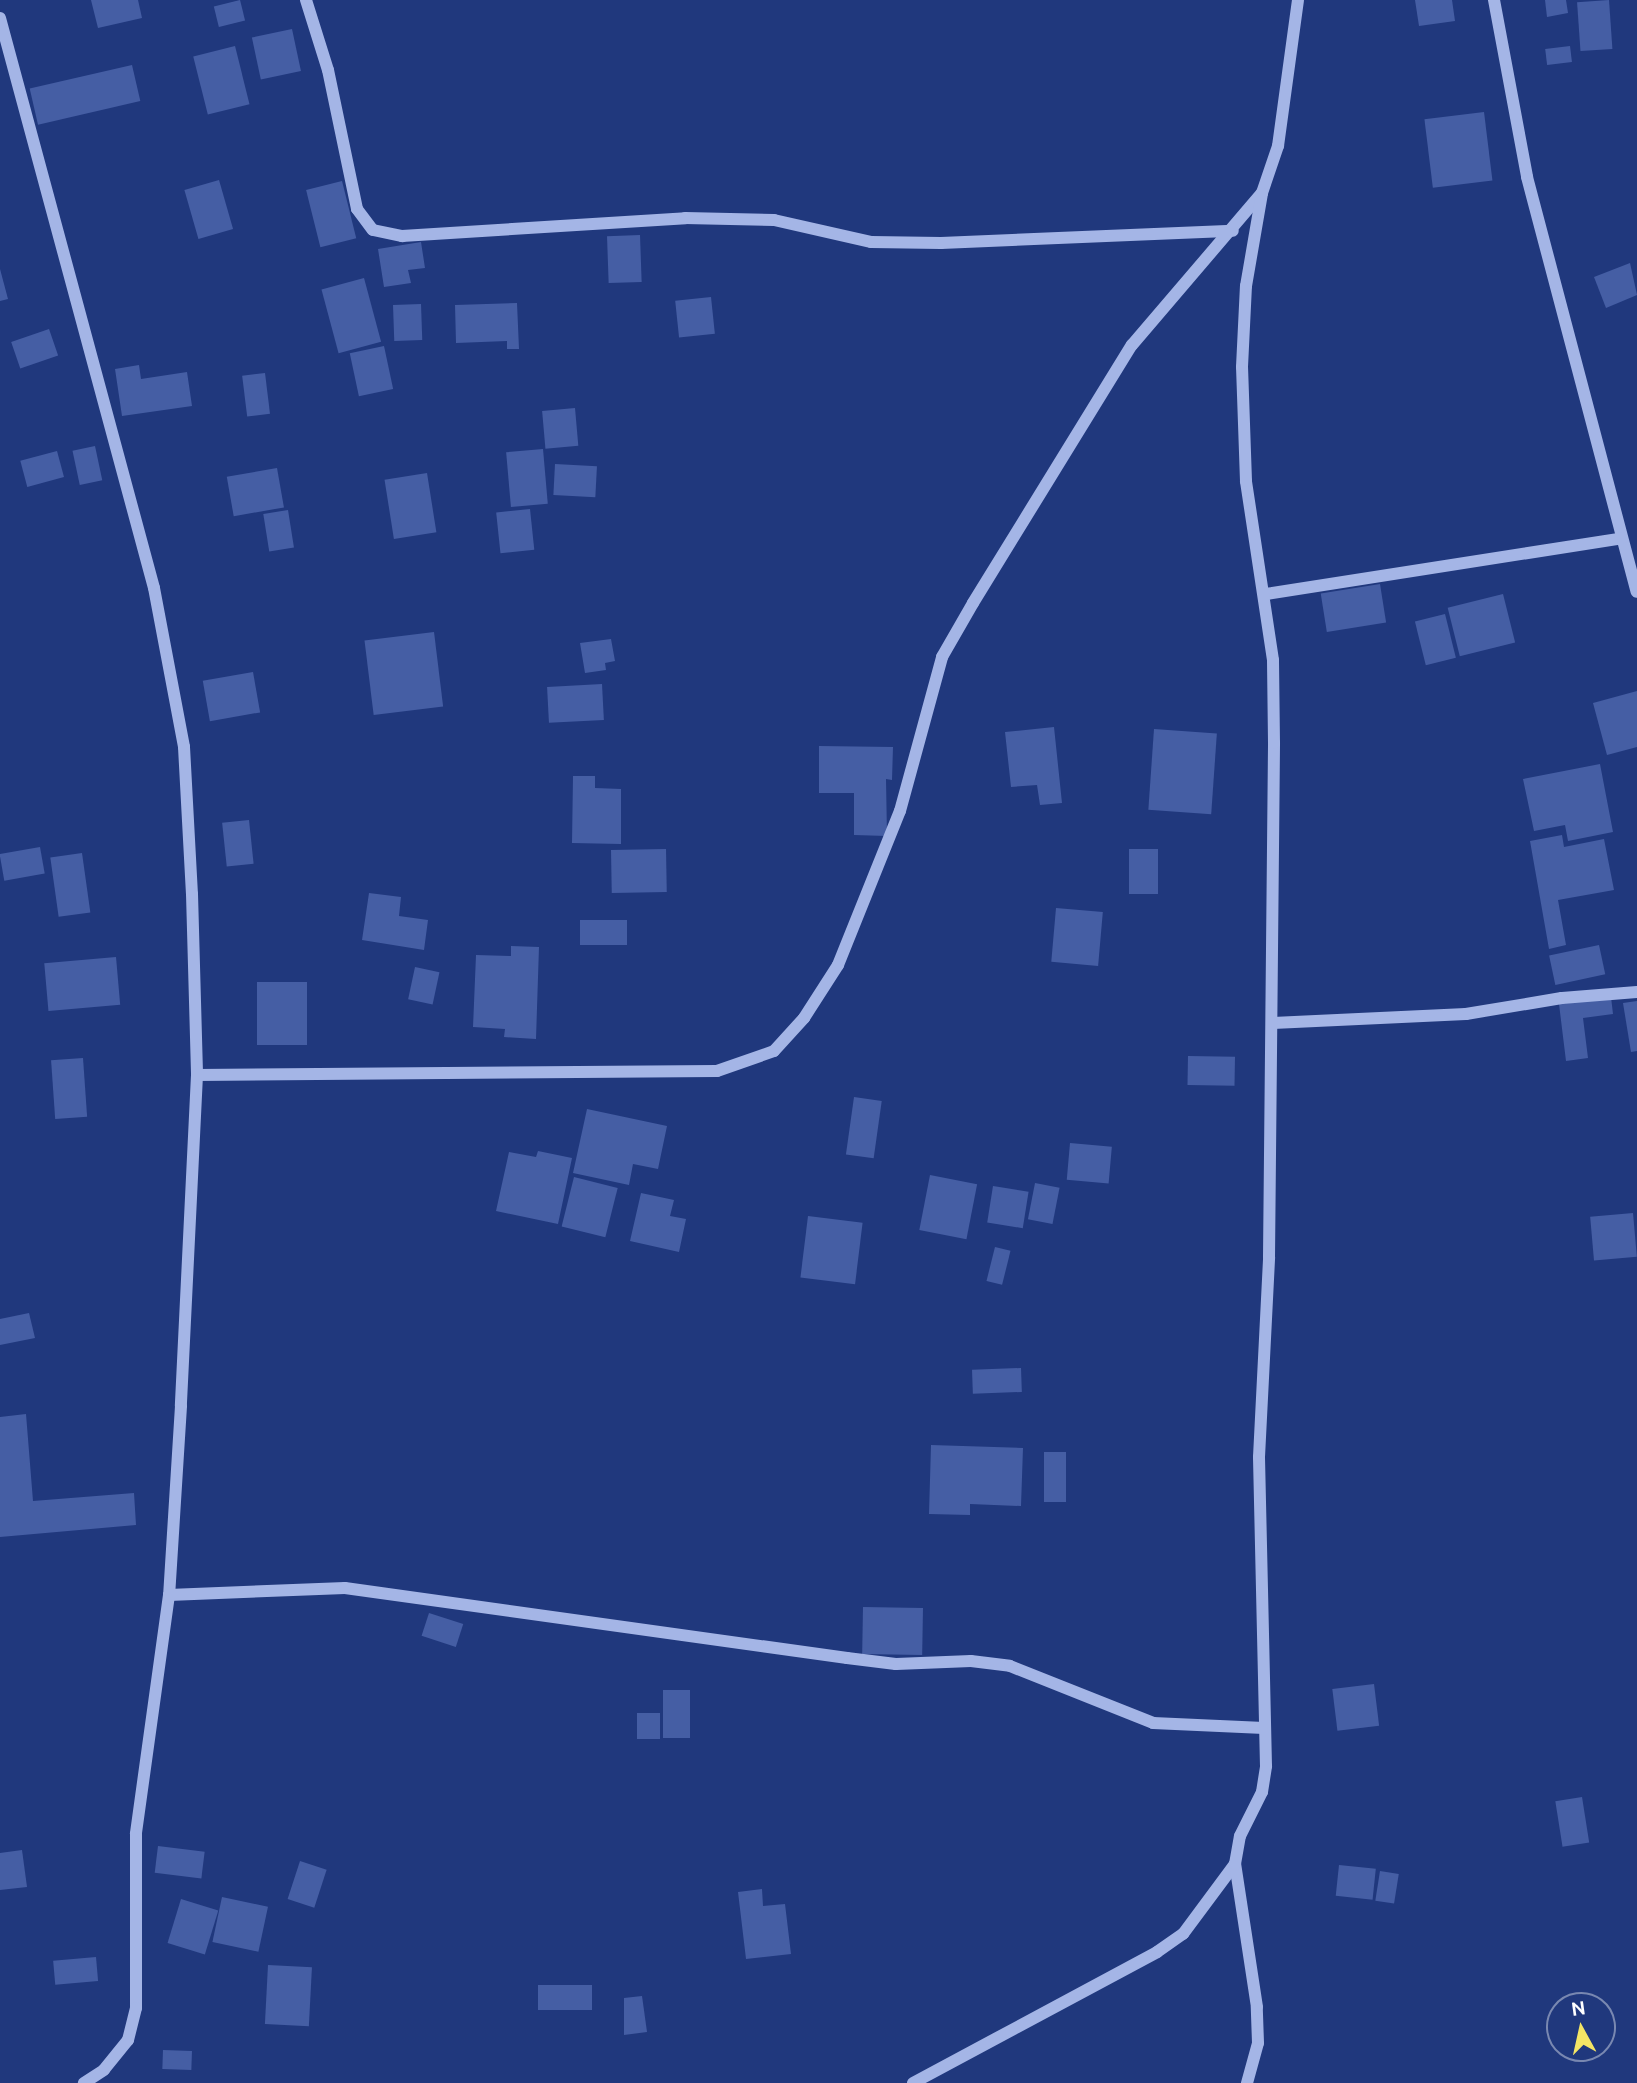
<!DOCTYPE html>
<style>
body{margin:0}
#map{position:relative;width:1637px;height:2083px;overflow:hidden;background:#20387d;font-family:Ubuntu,sans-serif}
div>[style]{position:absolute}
.building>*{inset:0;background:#455ea4;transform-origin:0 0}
.minor>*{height:12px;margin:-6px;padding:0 6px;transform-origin:6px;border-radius:6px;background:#a4b5e6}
span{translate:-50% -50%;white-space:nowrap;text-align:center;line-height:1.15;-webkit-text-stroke:5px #20387d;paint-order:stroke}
.north{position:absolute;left:1546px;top:1992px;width:70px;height:70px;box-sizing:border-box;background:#20387d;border:2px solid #7988b1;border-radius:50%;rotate:352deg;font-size:19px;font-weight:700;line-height:28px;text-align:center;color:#fff}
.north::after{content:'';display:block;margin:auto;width:24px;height:32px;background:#f4e565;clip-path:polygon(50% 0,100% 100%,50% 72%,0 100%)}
</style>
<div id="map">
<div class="building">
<div style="clip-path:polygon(91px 0,138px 0,142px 18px,98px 28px)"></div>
<div style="left:240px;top:0;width:21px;height:27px;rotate:76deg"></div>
<div style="clip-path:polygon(1415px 0,1452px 0,1455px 21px,1419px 26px)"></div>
<div style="clip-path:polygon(1545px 0,1566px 0,1568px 13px,1547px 17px)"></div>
<div style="left:1609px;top:0;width:49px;height:32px;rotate:86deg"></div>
<div style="left:292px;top:29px;width:43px;height:41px;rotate:78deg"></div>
<div style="left:235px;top:46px;width:60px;height:43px;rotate:76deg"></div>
<div style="left:1570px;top:46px;width:16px;height:25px;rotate:83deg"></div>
<div style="left:132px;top:65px;width:37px;height:105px;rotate:77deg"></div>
<div style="left:1484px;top:112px;width:69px;height:60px;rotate:83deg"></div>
<div style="left:219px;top:180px;width:51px;height:36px;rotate:74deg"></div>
<div style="left:342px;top:181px;width:59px;height:37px;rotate:76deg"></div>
<div style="left:640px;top:235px;width:47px;height:33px;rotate:88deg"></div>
<div style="clip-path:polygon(421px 242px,425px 268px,408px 270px,411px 283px,384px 287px,378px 249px)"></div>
<div style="clip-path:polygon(1630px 263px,1637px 295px,1606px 308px,1594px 277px)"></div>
<div style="clip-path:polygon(0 269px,8px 299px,0 301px)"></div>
<div style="left:364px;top:278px;width:66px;height:44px;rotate:75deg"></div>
<div style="left:711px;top:297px;width:37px;height:36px;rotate:84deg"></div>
<div style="clip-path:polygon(517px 303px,519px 349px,507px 349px,507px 341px,456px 343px,455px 305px)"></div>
<div style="left:421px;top:304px;width:36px;height:28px;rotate:88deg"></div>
<div style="left:49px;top:329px;width:28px;height:40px;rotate:71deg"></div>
<div style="left:384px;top:346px;width:44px;height:35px;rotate:78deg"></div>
<div style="clip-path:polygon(139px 365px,141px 379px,187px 372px,192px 406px,122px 416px,115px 369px)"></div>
<div style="left:265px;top:373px;width:41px;height:23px;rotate:83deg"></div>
<div style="left:575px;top:408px;width:38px;height:33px;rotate:85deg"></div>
<div style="left:95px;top:446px;width:35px;height:23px;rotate:78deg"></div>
<div style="left:543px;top:449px;width:55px;height:37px;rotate:85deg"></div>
<div style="left:57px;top:451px;width:27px;height:38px;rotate:75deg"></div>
<div style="left:555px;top:464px;width:42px;height:31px;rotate:3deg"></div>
<div style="left:277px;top:468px;width:40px;height:51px;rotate:80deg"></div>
<div style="left:427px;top:473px;width:60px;height:43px;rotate:81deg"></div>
<div style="left:530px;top:509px;width:41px;height:34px;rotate:84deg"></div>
<div style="left:288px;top:510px;width:38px;height:25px;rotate:81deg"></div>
<div style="left:1380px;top:584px;width:39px;height:60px;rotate:81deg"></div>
<div style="left:1503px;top:594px;width:50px;height:57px;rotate:76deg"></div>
<div style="left:1445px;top:614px;width:45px;height:31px;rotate:76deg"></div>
<div style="left:434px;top:632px;width:75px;height:70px;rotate:83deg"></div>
<div style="clip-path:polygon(611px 639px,615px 661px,605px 663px,606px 670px,585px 673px,580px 643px)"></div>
<div style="left:253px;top:672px;width:41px;height:51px;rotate:80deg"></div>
<div style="left:602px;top:684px;width:36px;height:55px;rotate:87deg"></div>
<div style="clip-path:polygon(1637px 691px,1637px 747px,1607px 755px,1593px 703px)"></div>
<div style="clip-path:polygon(1054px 727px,1062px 803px,1040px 805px,1037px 785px,1011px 787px,1005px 732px)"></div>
<div style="left:1154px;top:729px;width:63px;height:81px;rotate:4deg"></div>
<div style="clip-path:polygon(819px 746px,893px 747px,892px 780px,886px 779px,887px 836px,854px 835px,854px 793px,819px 793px)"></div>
<div style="clip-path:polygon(1600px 764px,1613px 832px,1568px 841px,1565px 825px,1534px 831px,1523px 779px)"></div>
<div style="clip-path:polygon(573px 776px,595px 776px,595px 788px,621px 789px,621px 844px,572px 843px)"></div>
<div style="left:249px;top:820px;width:44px;height:27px;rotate:84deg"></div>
<div style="clip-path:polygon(1562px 835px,1564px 847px,1604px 839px,1614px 890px,1558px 900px,1566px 945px,1549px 949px,1530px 841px)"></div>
<div style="left:40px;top:847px;width:27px;height:41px;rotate:80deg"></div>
<div style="left:666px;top:849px;width:43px;height:55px;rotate:89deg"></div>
<div style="left:1129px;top:849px;width:29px;height:45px"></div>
<div style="left:82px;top:853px;width:60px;height:32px;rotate:82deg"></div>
<div style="clip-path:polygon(369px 893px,401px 897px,399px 916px,428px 920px,424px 950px,362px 940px)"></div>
<div style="left:1056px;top:908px;width:47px;height:54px;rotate:5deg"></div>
<div style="left:627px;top:920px;width:25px;height:47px;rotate:90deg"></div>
<div style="left:1599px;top:945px;width:30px;height:51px;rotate:78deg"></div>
<div style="clip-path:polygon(511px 946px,539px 947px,536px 1039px,504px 1037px,505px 1029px,473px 1027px,476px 955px,511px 956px)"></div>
<div style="left:116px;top:957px;width:48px;height:72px;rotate:85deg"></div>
<div style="left:415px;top:967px;width:25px;height:33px;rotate:12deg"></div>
<div style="left:257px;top:982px;width:50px;height:63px"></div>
<div style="clip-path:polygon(1611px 997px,1613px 1014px,1583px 1018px,1588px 1058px,1566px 1061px,1559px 1004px)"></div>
<div style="clip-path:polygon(1637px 1001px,1637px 1051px,1631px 1052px,1623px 1003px)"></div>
<div style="left:1188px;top:1056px;width:47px;height:29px;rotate:1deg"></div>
<div style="left:83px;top:1058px;width:59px;height:32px;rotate:86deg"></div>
<div style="left:854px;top:1097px;width:28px;height:58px;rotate:8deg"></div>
<div style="clip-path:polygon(587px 1109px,667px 1126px,658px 1169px,633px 1164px,629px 1185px,573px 1173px)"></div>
<div style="left:1070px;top:1143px;width:42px;height:37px;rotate:5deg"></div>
<div style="clip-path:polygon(538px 1151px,572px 1158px,558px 1224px,496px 1211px,509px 1152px,536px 1157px)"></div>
<div style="left:930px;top:1175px;width:48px;height:56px;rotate:11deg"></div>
<div style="left:574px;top:1177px;width:45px;height:51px;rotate:14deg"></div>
<div style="left:1035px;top:1183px;width:25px;height:37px;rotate:11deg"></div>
<div style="left:993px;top:1186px;width:36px;height:37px;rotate:9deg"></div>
<div style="clip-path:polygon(641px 1193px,674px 1200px,670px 1216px,686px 1219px,679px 1252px,630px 1241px)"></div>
<div style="left:1633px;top:1213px;width:44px;height:43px;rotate:85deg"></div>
<div style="left:808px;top:1216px;width:55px;height:62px;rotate:7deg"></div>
<div style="left:995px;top:1247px;width:16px;height:35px;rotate:14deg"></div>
<div style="clip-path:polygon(29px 1313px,35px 1338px,0 1345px,0 1319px)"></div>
<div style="left:1021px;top:1368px;width:24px;height:49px;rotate:88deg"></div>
<div style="clip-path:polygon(26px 1414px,33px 1501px,134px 1493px,136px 1525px,0 1537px,0 1417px)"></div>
<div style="clip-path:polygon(931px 1445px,1023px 1448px,1021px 1506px,970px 1504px,970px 1515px,929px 1514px)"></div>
<div style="left:1044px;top:1452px;width:22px;height:50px"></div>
<div style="left:863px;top:1607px;width:60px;height:47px;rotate:1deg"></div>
<div style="left:429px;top:1613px;width:36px;height:24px;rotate:18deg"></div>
<div style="left:1374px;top:1684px;width:42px;height:42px;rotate:83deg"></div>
<div style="left:663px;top:1690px;width:27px;height:48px"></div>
<div style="left:637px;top:1713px;width:23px;height:26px"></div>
<div style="left:1582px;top:1797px;width:46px;height:27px;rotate:81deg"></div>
<div style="left:158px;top:1846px;width:47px;height:27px;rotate:7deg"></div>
<div style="clip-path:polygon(22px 1850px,27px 1887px,0 1890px,0 1853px)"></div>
<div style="left:300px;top:1861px;width:28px;height:40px;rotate:18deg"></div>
<div style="left:1339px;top:1865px;width:37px;height:31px;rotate:6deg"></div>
<div style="left:1380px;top:1871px;width:19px;height:30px;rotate:9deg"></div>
<div style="clip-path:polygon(762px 1889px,763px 1906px,785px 1904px,791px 1954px,746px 1959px,738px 1892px)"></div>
<div style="left:222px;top:1897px;width:47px;height:46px;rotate:12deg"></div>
<div style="left:181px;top:1899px;width:39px;height:46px;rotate:17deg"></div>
<div style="left:96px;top:1957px;width:24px;height:43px;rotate:85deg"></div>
<div style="left:268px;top:1965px;width:44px;height:59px;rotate:3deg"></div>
<div style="left:538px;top:1985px;width:54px;height:25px"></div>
<div style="clip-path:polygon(642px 1996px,647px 2032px,624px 2035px,624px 1998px)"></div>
<div style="left:163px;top:2050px;width:29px;height:19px;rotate:2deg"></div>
</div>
<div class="minor">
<div style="left:306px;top:0;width:73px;rotate:72.6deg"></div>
<div style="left:328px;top:70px;width:142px;rotate:78.2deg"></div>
<div style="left:357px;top:209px;width:26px;rotate:53deg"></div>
<div style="left:373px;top:230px;width:30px;rotate:12deg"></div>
<div style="left:402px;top:236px;width:284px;rotate:-3.6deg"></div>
<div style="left:685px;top:218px;width:89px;rotate:1.3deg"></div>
<div style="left:774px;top:220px;width:99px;rotate:12.8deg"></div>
<div style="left:871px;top:242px;width:70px;rotate:0.8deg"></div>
<div style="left:941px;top:243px;width:292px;rotate:-2.4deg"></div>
<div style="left:1494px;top:0;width:180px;rotate:79.4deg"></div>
<div style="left:1527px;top:177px;width:429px;rotate:75.2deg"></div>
<div style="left:0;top:18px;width:590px;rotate:74.88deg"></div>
<div style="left:154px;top:588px;width:162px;rotate:79.3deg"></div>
<div style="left:184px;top:747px;width:147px;rotate:86.9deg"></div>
<div style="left:192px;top:894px;width:181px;rotate:88.4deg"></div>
<div style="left:197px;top:1075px;width:331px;rotate:92.8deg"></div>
<div style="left:181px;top:1406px;width:189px;rotate:93.6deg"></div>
<div style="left:169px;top:1595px;width:241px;rotate:97.9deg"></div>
<div style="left:136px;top:1834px;width:174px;rotate:90deg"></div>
<div style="left:136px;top:2008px;width:33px;rotate:104deg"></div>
<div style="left:128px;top:2040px;width:38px;rotate:129deg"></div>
<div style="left:104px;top:2070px;width:24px;rotate:147deg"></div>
<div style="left:1266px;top:594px;width:360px;rotate:-8.9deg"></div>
<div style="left:1273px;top:1023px;width:193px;rotate:-2.7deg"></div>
<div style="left:1466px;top:1014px;width:97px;rotate:-9.5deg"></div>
<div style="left:1562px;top:998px;width:75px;rotate:-4.6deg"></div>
<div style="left:197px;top:1075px;width:520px;rotate:-0.44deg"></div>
<div style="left:717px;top:1071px;width:60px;rotate:-19.3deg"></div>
<div style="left:774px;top:1051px;width:45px;rotate:-47.7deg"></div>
<div style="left:804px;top:1018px;width:63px;rotate:-57.3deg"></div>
<div style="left:838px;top:965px;width:166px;rotate:-68.1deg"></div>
<div style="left:900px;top:811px;width:160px;rotate:-74.7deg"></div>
<div style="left:942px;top:657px;width:62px;rotate:-60.1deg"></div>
<div style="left:973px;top:603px;width:303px;rotate:-58.4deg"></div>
<div style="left:1132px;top:345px;width:200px;rotate:-49.5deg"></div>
<div style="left:1262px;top:193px;width:50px;rotate:-71.2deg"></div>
<div style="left:1278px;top:146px;width:147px;rotate:-82.2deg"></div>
<div style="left:169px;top:1595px;width:176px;rotate:-2.3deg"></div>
<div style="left:345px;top:1588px;width:507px;rotate:7.94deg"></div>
<div style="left:847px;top:1658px;width:49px;rotate:7deg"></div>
<div style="left:896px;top:1664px;width:75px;rotate:-2.3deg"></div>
<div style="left:971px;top:1661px;width:39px;rotate:7deg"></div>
<div style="left:1010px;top:1666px;width:154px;rotate:21.7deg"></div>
<div style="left:1153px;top:1723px;width:111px;rotate:2.6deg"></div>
<div style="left:913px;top:2083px;width:277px;rotate:-28.2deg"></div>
<div style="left:1157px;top:1952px;width:32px;rotate:-35deg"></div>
<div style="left:1183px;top:1934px;width:87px;rotate:-53.4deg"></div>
<div style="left:1247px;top:2083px;width:41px;rotate:-74.6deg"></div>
<div style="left:1258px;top:2043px;width:36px;rotate:-92deg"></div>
<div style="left:1257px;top:2007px;width:145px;rotate:-98.7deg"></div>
<div style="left:1235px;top:1864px;width:28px;rotate:-80deg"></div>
<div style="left:1240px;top:1836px;width:49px;rotate:-63.4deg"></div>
<div style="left:1262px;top:1792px;width:26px;rotate:-81deg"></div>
<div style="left:1266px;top:1766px;width:309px;rotate:-91.3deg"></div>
<div style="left:1259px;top:1457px;width:200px;rotate:-87.1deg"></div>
<div style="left:1269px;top:1257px;width:514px;rotate:-89.44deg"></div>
<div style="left:1274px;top:743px;width:83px;rotate:-90.7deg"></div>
<div style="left:1273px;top:660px;width:181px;rotate:-98.6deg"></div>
<div style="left:1246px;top:481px;width:114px;rotate:-92deg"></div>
<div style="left:1242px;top:367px;width:81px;rotate:-87.2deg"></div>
<div style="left:1246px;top:286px;width:94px;rotate:-80.2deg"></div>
</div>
<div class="north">N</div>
</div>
